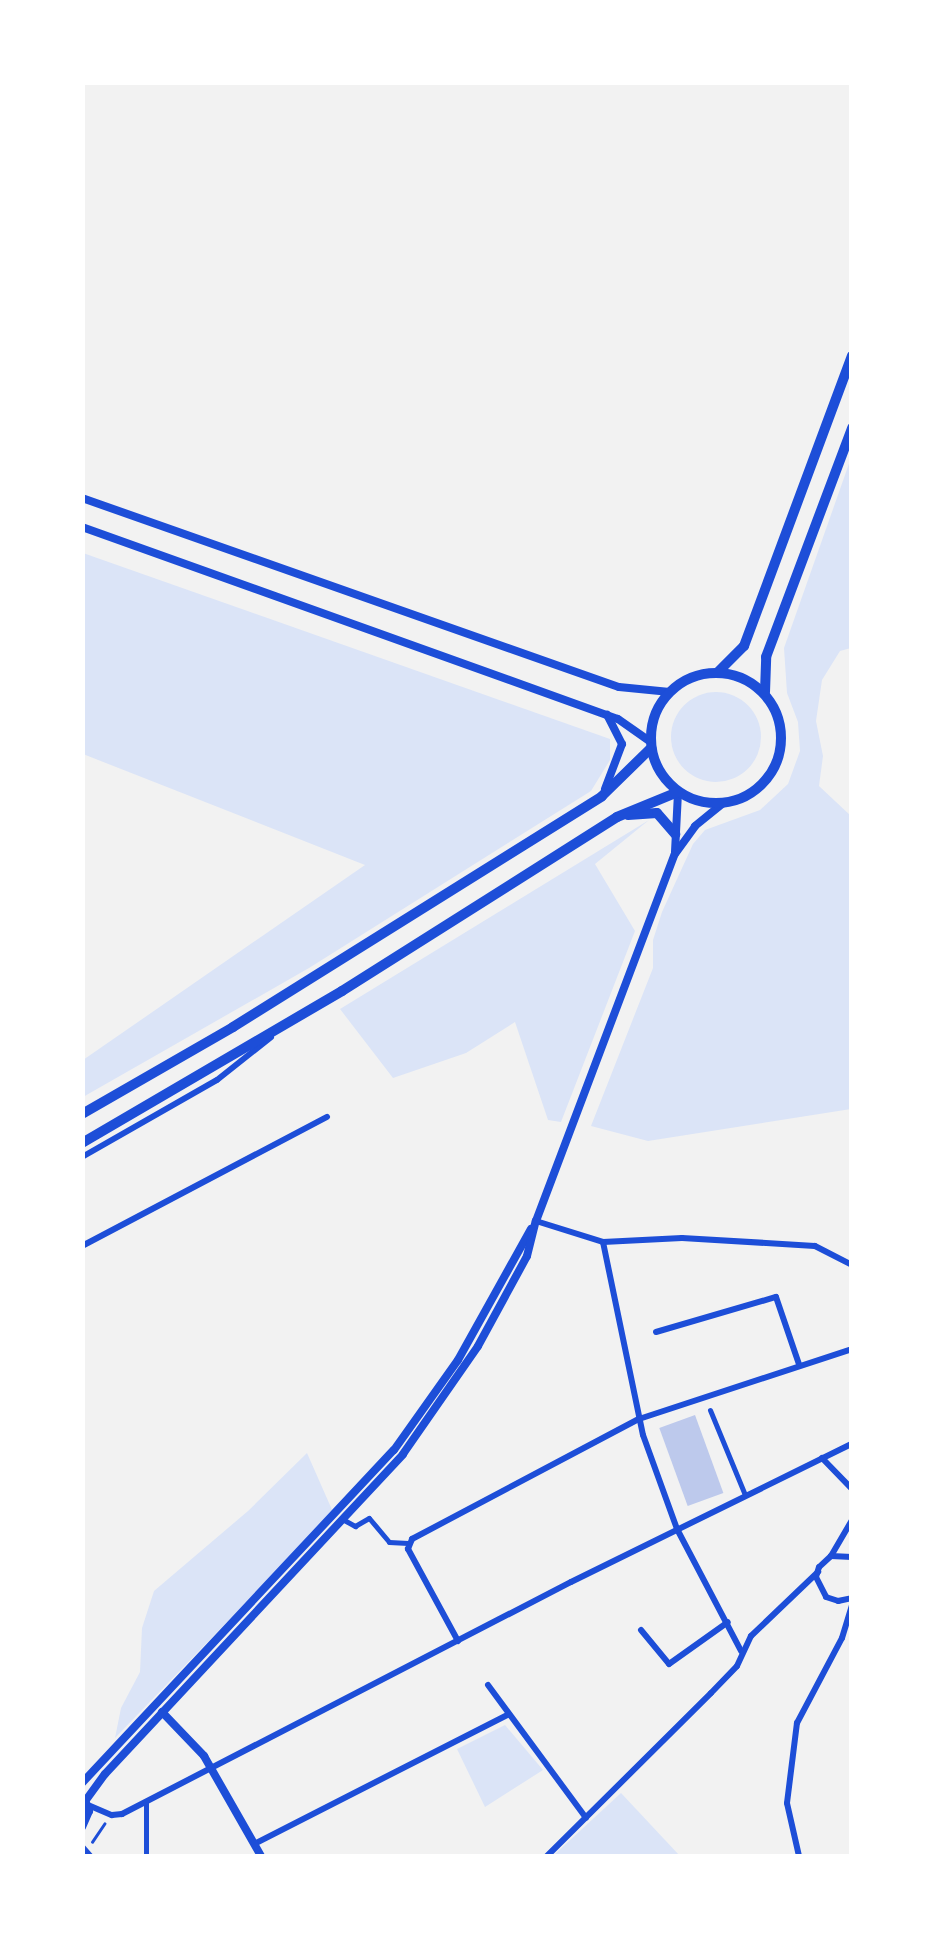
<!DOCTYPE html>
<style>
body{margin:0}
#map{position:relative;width:934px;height:1939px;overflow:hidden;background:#f2f2f2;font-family:"Noto Sans",sans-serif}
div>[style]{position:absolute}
.green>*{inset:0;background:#dbe4f7}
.round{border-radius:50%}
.building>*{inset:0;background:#bdc9ec;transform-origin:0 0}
.path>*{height:2.5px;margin:-1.25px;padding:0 1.25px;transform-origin:1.25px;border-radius:1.25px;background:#1d4ed8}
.pedestrian>*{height:5px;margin:-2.5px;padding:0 2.5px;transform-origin:2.5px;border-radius:2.5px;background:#1d4ed8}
.minor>*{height:6px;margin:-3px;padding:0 3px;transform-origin:3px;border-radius:3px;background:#1d4ed8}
.tertiary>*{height:8px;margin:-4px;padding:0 4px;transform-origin:4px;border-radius:4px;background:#1d4ed8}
.trunk>*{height:10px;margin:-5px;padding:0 5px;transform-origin:5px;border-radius:5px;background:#1d4ed8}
.trunk>.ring{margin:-5px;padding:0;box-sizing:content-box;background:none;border:10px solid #1d4ed8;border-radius:50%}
span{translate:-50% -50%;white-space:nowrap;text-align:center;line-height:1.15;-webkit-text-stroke:10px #fff;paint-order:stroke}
.frame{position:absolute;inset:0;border:85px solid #fff;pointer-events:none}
</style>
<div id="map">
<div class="green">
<div style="clip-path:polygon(851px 458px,851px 648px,840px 651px,822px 680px,816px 721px,823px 756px,819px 786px,851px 816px,851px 1109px,648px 1141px,591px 1126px,653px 968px,653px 940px,662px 912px,693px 844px,705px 830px,760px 810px,788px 784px,800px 751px,798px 722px,787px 693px,784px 648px)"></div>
<div style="clip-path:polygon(83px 553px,610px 739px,610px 760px,591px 791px,309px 968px,83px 1097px,83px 1060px,365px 865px,83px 754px)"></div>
<div class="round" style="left:671px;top:692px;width:90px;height:90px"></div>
<div style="clip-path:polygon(649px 820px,595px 864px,635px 931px,561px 1122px,548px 1120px,515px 1022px,466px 1053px,393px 1078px,340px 1009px)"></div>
<div style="clip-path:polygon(307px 1453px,333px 1512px,115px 1738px,121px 1708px,140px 1672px,142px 1628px,154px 1591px,248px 1511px)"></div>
<div style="clip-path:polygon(505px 1725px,543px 1770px,485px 1807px,457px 1749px)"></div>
<div style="clip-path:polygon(621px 1793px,680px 1856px,557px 1856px,555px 1854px)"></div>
</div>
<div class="building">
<div style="left:695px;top:1415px;width:83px;height:38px;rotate:70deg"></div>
</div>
<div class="path">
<div style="left:92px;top:1842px;width:22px;rotate:-56deg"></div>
</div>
<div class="pedestrian">
<div style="left:710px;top:1410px;width:92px;rotate:67.6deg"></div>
<div style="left:344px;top:1520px;width:13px;rotate:29deg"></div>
<div style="left:355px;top:1526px;width:16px;rotate:-30deg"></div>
<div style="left:369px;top:1518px;width:31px;rotate:50deg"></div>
<div style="left:389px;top:1542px;width:19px;rotate:3deg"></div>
<div style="left:146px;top:1856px;width:54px;rotate:-90deg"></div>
</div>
<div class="minor">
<div style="left:82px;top:1157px;width:155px;rotate:-29.7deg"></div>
<div style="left:217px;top:1080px;width:69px;rotate:-38.5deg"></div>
<div style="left:536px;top:1221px;width:70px;rotate:17.4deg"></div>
<div style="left:603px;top:1242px;width:79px;rotate:-2.9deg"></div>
<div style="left:682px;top:1238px;width:133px;rotate:3.4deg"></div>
<div style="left:815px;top:1246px;width:42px;rotate:27.2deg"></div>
<div style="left:603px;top:1242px;width:197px;rotate:78.3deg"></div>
<div style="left:643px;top:1435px;width:100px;rotate:70.1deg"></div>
<div style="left:677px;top:1529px;width:138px;rotate:62.3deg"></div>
<div style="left:82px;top:1246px;width:277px;rotate:-27.8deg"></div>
<div style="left:656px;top:1332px;width:125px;rotate:-16.3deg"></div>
<div style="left:776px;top:1297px;width:71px;rotate:71.1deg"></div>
<div style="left:822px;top:1458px;width:43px;rotate:45.9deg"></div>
<div style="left:831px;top:1556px;width:42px;rotate:-59.7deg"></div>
<div style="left:852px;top:1557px;width:21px;rotate:-177deg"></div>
<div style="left:831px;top:1556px;width:16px;rotate:137deg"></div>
<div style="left:819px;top:1567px;width:10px;rotate:107deg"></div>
<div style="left:816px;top:1577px;width:22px;rotate:63deg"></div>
<div style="left:826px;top:1597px;width:13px;rotate:18deg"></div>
<div style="left:838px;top:1601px;width:14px;rotate:-12deg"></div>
<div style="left:641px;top:1630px;width:44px;rotate:50.5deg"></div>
<div style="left:669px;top:1664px;width:72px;rotate:-35.4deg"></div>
<div style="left:458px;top:1641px;width:105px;rotate:-118.5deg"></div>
<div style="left:408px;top:1549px;width:11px;rotate:-68deg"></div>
<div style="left:412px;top:1539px;width:257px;rotate:-27.9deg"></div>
<div style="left:639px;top:1419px;width:224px;rotate:-18.2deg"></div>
<div style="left:488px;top:1685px;width:165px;rotate:53.6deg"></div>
<div style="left:88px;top:1805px;width:26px;rotate:23deg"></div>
<div style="left:112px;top:1815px;width:10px;rotate:-6deg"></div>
<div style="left:122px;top:1814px;width:505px;rotate:-27.33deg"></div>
<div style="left:571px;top:1582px;width:313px;rotate:-26.2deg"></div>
<div style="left:254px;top:1844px;width:286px;rotate:-27deg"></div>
<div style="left:547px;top:1856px;width:231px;rotate:-44.8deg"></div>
<div style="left:711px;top:1693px;width:37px;rotate:-46deg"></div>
<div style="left:737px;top:1666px;width:33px;rotate:-65deg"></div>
<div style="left:751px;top:1636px;width:93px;rotate:-43.7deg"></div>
<div style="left:799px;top:1856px;width:54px;rotate:-102.8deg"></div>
<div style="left:787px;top:1803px;width:81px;rotate:-82.9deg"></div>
<div style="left:797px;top:1723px;width:96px;rotate:-62.1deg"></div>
<div style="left:842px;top:1638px;width:34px;rotate:-73deg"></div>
</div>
<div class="tertiary">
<div style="left:82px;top:498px;width:569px;rotate:19.39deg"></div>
<div style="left:619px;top:687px;width:51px;rotate:5.6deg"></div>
<div style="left:82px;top:527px;width:569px;rotate:19.71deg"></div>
<div style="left:618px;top:719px;width:39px;rotate:35deg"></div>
<div style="left:605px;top:789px;width:48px;rotate:-69.3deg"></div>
<div style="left:622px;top:744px;width:33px;rotate:-117deg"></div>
<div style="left:675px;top:852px;width:60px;rotate:-87.1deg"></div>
<div style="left:162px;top:1712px;width:61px;rotate:46.3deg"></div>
<div style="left:204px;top:1756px;width:115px;rotate:60.3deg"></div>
<div style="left:82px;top:1783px;width:456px;rotate:-46.9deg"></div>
<div style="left:394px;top:1450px;width:110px;rotate:-54.6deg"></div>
<div style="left:458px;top:1360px;width:150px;rotate:-60.9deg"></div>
<div style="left:86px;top:1800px;width:32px;rotate:-54deg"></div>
<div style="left:105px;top:1774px;width:437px;rotate:-47deg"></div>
<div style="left:403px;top:1454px;width:131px;rotate:-55.2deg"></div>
<div style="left:478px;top:1346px;width:102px;rotate:-61.4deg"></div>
<div style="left:527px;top:1256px;width:36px;rotate:-76deg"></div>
<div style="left:536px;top:1221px;width:392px;rotate:-69.3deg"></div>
<div style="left:675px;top:854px;width:34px;rotate:-54deg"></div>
<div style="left:695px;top:826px;width:35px;rotate:-39deg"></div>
<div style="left:82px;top:1827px;width:17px;rotate:-66deg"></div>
<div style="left:89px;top:1811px;width:12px;rotate:-110deg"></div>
<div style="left:82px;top:1848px;width:11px;rotate:49deg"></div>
</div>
<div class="trunk">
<div style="left:718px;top:672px;width:37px;rotate:-45deg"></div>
<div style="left:744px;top:646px;width:310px;rotate:-69.6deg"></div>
<div class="ring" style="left:651px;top:673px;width:120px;height:120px"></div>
<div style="left:765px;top:692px;width:35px;rotate:-88deg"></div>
<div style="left:766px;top:657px;width:245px;rotate:-69.4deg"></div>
<div style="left:628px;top:815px;width:29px;rotate:-4deg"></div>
<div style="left:657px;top:813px;width:28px;rotate:49deg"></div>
<div style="left:82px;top:1114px;width:174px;rotate:-29.9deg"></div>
<div style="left:233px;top:1027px;width:435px;rotate:-32deg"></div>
<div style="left:602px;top:796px;width:69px;rotate:-44.4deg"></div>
<div style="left:82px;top:1143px;width:301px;rotate:-30.3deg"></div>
<div style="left:342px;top:991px;width:325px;rotate:-32.3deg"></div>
<div style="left:617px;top:817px;width:66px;rotate:-22.3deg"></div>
</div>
<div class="frame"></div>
</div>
